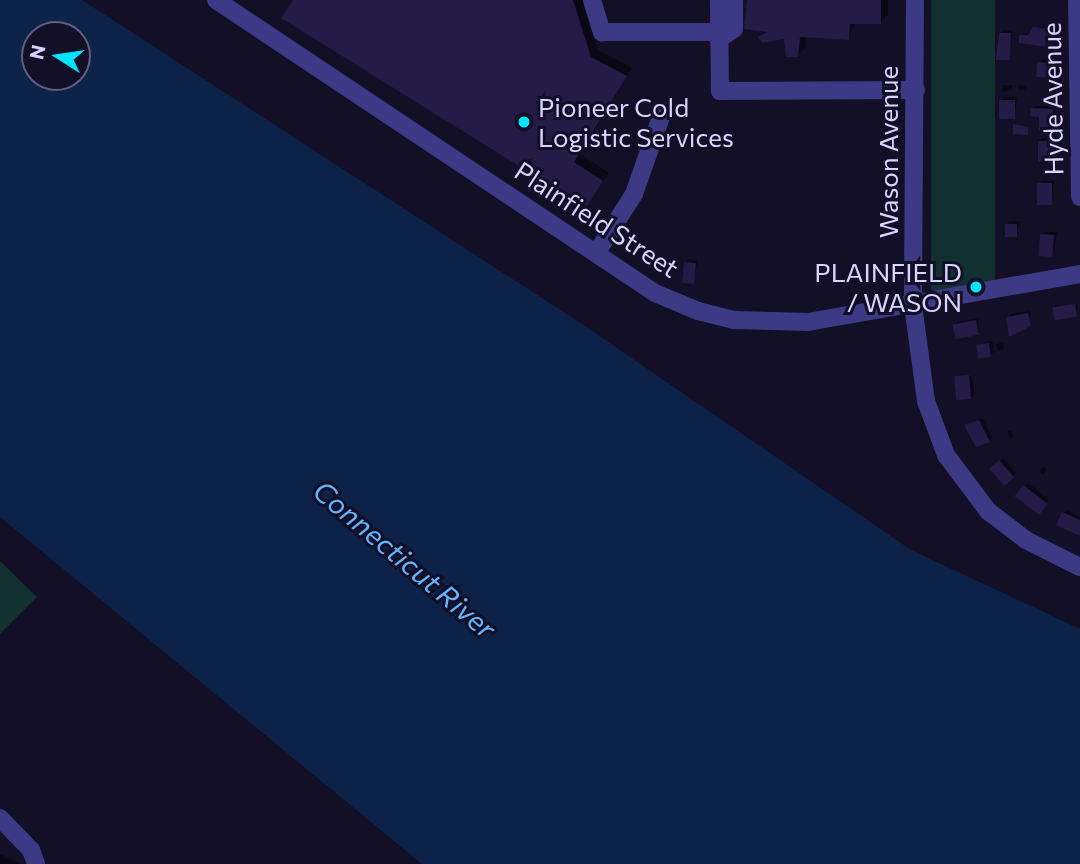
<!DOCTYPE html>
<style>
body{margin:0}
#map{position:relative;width:1080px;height:864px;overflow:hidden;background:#130f26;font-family:Commissioner,sans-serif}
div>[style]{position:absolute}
.green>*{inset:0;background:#12302f;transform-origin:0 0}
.water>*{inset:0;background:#0c2248}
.shadow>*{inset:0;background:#0007;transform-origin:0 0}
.building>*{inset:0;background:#241b47;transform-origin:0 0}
.minor>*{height:18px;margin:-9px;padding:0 9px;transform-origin:9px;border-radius:9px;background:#3d3a85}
.dots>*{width:19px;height:19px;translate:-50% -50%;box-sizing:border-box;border:4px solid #130f26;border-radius:50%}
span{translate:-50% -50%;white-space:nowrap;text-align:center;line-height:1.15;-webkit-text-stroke:6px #130f26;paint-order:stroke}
.street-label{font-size:26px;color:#d9d4ff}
.poi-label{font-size:26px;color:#d9d4ff}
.left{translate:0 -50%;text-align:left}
.right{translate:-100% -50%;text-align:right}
.water-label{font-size:28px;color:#62b6ff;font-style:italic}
.north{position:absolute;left:21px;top:21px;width:70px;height:70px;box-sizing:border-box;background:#130f26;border:2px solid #625e7d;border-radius:50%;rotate:282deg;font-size:19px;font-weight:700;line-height:28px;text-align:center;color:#d9d4ff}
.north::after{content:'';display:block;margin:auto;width:24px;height:32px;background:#00e5ff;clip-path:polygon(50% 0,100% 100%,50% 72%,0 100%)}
</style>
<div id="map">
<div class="green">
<div style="left:931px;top:0;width:64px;height:290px"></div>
<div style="clip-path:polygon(0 561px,37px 597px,0 634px)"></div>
</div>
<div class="water">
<div style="clip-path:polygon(evenodd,0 0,82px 0,585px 326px,911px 550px,1080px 629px,1080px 864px,422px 864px,0 517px,0 0,35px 35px,77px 35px,77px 77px,35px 77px,35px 35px)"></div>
</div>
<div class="shadow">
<div style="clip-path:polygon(295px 0,582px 0,598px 50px,632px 68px,580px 154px,609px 173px,587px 204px)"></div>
<div style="clip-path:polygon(749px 0,888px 0,888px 15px,881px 22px,856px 22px,848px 38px,806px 36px,805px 48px,797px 56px,786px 37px,760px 37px,768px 30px)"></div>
<div style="clip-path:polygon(1046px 25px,1057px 27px,1054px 46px,1021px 36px)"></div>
<div style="clip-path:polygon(1004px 30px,1013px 31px,1009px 59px,1001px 33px)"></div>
<div style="clip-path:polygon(1042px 60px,1056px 60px,1052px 76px,1038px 63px)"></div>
<div style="clip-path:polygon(1003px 85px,1012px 85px,1012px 90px,1002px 92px)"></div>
<div style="clip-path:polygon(1019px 85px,1026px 86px,1026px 89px,1018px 90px)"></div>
<div style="clip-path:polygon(1004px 97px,1018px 97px,1014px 117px,1001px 101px)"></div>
<div style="clip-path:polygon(1035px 106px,1056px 106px,1052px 128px,1032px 109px)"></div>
<div style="clip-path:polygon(1043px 138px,1054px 138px,1051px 160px,1039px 141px)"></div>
<div style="clip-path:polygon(1042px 181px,1054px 181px,1051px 204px,1039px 184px)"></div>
<div style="clip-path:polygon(1010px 221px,1020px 221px,1017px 235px,1006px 225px)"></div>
<div style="clip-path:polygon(1045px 232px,1057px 232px,1053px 255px,1042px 235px)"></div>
<div style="clip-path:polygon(689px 259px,698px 260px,693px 282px,686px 262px)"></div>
<div style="clip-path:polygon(1078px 305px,1076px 315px,1055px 316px,1055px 307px)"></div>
<div style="clip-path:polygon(1031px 310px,1029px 325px,1007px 318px,1011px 314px)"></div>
<div style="clip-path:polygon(979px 318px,978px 334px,954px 325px,958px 322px)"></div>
<div style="clip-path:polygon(992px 340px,994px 352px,990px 355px,978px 345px)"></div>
<div style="clip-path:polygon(1003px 342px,1004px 349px,998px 351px,996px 344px)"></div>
<div style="clip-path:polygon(972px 376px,974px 395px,971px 398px,956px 378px)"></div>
<div style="clip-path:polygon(983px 418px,992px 438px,989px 441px,966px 426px)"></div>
<div style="clip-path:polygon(1011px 430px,1014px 436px,1010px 439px,1007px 432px)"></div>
<div style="left:1003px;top:458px;width:20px;height:16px;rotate:49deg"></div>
<div style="clip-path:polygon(1043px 466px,1047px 470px,1043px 474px,1039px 471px)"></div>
<div style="clip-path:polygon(1028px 483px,1049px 500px,1042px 510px,1025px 487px)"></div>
<div style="clip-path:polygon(1067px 510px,1080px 516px,1080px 534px,1064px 513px)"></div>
<div style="clip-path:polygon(0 854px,21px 864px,0 864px)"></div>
</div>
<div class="building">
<div style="clip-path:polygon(293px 0,573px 0,591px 57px,627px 76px,574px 162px,603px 181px,587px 206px,527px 171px,281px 18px)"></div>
<div style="clip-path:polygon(747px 0,881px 0,881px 24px,850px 24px,849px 40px,800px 37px,798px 57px,786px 57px,784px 39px,762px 43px,758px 37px,767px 32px,744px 29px)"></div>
<div style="clip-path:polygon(1033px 27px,1055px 30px,1054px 48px,1019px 43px,1019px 35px,1028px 35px)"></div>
<div style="clip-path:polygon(999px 33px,1011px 33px,1010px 60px,996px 60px)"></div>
<div style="left:1037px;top:62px;width:17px;height:15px;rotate:3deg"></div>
<div style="left:999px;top:100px;width:16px;height:19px"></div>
<div style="clip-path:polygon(1030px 108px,1053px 109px,1053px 130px,1039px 130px,1039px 117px,1030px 116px)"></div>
<div style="clip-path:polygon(1013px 124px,1028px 127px,1028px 135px,1013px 134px)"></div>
<div style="left:1038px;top:141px;width:14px;height:21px"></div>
<div style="left:1052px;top:183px;width:22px;height:15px;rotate:90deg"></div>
<div style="left:1005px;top:224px;width:12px;height:13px"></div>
<div style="left:1040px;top:234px;width:14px;height:22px;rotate:4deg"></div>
<div style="left:684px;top:262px;width:12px;height:21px;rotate:5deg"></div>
<div style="left:1075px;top:304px;width:13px;height:23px;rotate:81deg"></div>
<div style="clip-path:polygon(1028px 313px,1031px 326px,1009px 337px,1006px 317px)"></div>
<div style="left:976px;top:320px;width:15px;height:24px;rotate:79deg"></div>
<div style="left:989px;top:343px;width:14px;height:13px;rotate:82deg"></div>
<div style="left:969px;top:375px;width:24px;height:15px;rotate:85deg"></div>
<div style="clip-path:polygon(979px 420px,990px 442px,976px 447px,964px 425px)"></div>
<div style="left:999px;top:460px;width:23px;height:13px;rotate:49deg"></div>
<div style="left:1023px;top:485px;width:31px;height:14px;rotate:37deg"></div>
<div style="clip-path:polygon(1062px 512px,1080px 520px,1080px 536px,1056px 525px)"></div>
</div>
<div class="minor">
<div style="left:216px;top:0;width:528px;rotate:33.72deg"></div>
<div style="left:655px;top:293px;width:47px;rotate:22.7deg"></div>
<div style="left:698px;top:311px;width:38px;rotate:14deg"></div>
<div style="left:735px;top:320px;width:73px;rotate:1.6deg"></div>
<div style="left:808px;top:322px;width:276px;rotate:-10deg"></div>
<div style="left:592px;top:0;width:34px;rotate:73deg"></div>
<div style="left:602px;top:32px;width:117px"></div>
<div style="left:719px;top:0;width:91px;rotate:89.4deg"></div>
<div style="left:720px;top:91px;width:196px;rotate:-0.3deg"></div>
<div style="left:915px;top:0;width:305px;rotate:90.4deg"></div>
<div style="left:913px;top:305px;width:97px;rotate:82.3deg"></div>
<div style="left:926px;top:401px;width:58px;rotate:69.7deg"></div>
<div style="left:946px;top:455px;width:70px;rotate:53.1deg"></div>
<div style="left:988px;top:511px;width:48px;rotate:37.3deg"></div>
<div style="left:1026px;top:540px;width:60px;rotate:26.6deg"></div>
<div style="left:1077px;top:0;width:197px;rotate:89.1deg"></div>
<div style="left:719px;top:39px;width:18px;rotate:-34deg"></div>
<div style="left:734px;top:29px;width:29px;rotate:-90deg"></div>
<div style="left:597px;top:252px;width:69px;rotate:-57.5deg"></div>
<div style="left:634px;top:194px;width:88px;rotate:-70.7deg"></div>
<div style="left:0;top:818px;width:45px;rotate:45.9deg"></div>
<div style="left:31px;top:850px;width:15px;rotate:70deg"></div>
</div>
<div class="dots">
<div style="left:524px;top:122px;background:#00e5ff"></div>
<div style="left:976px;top:287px;background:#00e5ff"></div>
</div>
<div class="street-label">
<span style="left:1052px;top:99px;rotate:-91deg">Hyde Avenue</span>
<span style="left:888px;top:152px;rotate:-90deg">Wason Avenue</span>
<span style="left:597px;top:219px;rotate:33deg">Plainfield Street</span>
</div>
<div class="poi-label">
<span class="left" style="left:538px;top:122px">Pioneer Cold<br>Logistic Services</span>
<span class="right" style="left:962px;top:287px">PLAINFIELD<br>/ WASON</span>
</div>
<div class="water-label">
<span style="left:405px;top:559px;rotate:40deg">Connecticut River</span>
</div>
<div class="north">N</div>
</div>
